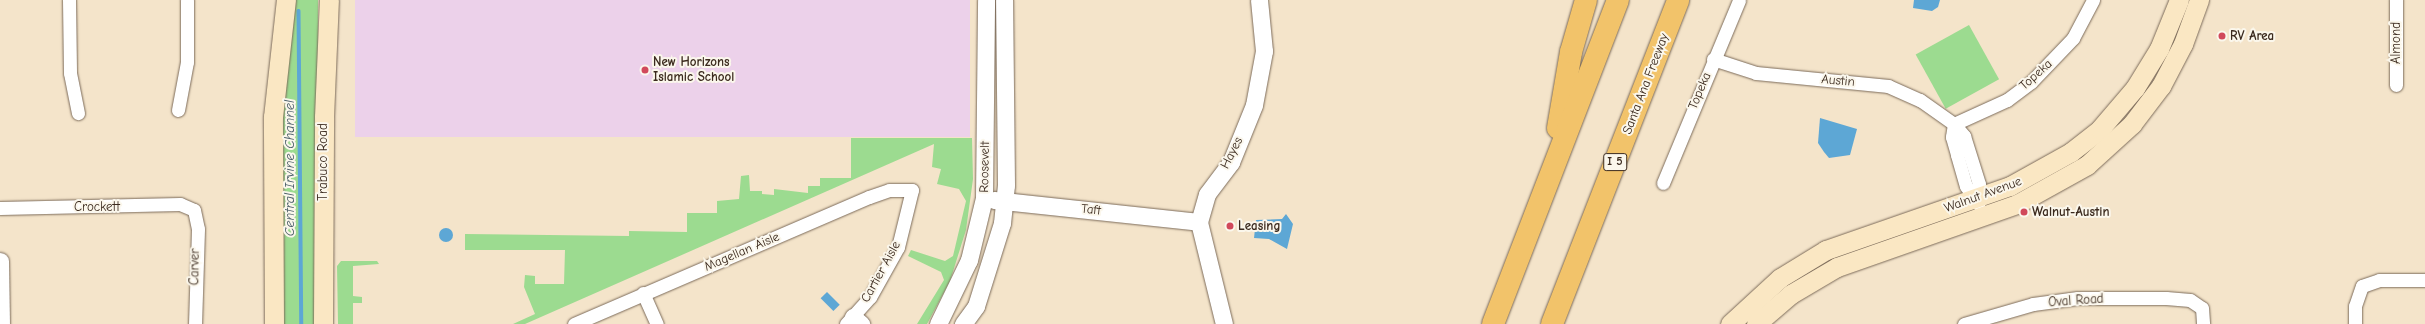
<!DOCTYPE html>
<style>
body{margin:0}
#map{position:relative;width:2425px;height:324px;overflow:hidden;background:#f4e4ca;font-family:"Comic Neue",sans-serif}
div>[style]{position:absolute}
.built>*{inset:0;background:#ecd1ea;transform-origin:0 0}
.green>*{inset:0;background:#9cdb90;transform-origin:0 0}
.water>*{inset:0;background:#5da7d5;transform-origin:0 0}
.round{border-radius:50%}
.stream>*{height:3.5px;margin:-1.75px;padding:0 1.75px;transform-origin:1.75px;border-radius:1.75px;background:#5da7d5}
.roads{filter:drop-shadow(0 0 1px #7c6b5a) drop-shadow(0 0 1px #7c6b5a)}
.minor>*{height:13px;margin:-6.5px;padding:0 6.5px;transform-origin:6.5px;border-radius:6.5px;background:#fff}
.tertiary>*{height:17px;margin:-8.5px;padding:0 8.5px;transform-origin:8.5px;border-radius:8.5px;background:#fff}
.secondary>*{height:19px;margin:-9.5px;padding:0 9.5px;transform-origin:9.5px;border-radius:9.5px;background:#fae7c3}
.motorway>*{height:22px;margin:-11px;padding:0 11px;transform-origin:11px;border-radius:11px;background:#f2c36a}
.dots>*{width:11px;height:11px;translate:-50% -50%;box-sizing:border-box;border:2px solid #fbf7ec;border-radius:50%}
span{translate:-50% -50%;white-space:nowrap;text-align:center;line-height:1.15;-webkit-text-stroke:4px #fbf7ec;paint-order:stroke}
.shield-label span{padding:1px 3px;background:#fbf7ec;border:1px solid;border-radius:3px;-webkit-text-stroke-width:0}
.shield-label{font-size:12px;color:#3b2a1e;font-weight:700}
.poi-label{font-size:13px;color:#3b2a1e;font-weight:700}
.left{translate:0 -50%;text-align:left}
.street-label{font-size:13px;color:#3b2a1e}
.water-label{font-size:14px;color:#495c67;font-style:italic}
</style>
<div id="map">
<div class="built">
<div style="left:355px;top:0;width:615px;height:137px"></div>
</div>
<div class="green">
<div style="clip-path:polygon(293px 0,318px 0,318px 324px,282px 324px,282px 146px,284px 75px)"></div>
<div style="left:1969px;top:25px;width:62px;height:61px;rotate:61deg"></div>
<div style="clip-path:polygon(851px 138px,972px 138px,973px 179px,966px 230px,950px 281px,927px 324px,917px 324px,944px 280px,941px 272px,908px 256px,911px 250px,945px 261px,953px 256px,966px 201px,959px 189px,937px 184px,941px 169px,932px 167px,934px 144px,525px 324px,513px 324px,535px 314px,524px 287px,525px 275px,535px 276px,535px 284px,564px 284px,565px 250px,465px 250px,465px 234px,629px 236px,629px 231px,687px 232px,687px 213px,717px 213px,717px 201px,739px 199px,741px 176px,749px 175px,750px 191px,762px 191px,762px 194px,774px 195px,774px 189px,808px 193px,808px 186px,820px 186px,820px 178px,851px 178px)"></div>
<div style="clip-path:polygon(341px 261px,377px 261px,379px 264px,353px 266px,353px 296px,362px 297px,362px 303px,353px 303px,353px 324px,338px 324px,337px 266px)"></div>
</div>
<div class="water">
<div style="clip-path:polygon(1914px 0,1940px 0,1938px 7px,1932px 11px,1913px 8px)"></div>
<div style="clip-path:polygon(1820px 118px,1857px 129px,1850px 155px,1829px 158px,1824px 152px,1818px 143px)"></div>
<div style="clip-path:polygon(1286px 214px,1293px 224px,1287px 249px,1269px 239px,1254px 238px,1256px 220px,1282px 219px)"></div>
<div class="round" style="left:439px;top:228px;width:14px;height:14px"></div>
<div style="left:827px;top:292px;width:18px;height:9px;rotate:45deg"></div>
</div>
<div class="stream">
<div style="left:299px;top:11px;width:313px;rotate:89.5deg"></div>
</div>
<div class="roads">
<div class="minor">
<div style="left:69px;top:0;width:73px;rotate:89.2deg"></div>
<div style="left:70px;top:73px;width:41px;rotate:78.7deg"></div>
<div style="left:2396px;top:0;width:85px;rotate:90deg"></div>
<div style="left:1713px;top:59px;width:45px;rotate:18deg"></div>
<div style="left:1756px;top:73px;width:133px;rotate:5.6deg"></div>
<div style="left:1888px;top:86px;width:35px;rotate:24deg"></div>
<div style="left:1920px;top:100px;width:42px;rotate:35.2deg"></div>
<div style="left:1954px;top:124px;width:16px;rotate:50deg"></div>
<div style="left:1964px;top:136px;width:50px;rotate:72.6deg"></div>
<div style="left:1979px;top:184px;width:14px;rotate:102deg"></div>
<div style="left:178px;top:110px;width:49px;rotate:-79.4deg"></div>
<div style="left:187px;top:62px;width:62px;rotate:-90deg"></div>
<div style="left:1954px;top:124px;width:58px;rotate:-24.4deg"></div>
<div style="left:2007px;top:100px;width:30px;rotate:-37deg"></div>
<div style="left:2031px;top:82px;width:61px;rotate:-46.3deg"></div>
<div style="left:2073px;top:38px;width:43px;rotate:-62.2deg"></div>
<div style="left:1954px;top:124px;width:13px;rotate:99deg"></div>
<div style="left:1952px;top:137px;width:19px;rotate:74deg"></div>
<div style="left:1957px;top:155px;width:32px;rotate:74deg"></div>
<div style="left:1966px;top:186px;width:22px;rotate:56deg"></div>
<div style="left:1663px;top:183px;width:198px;rotate:-67.4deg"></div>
<div style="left:0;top:208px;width:180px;rotate:-1.3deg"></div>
<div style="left:180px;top:204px;width:15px;rotate:23deg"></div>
<div style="left:194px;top:210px;width:19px;rotate:78deg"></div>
<div style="left:198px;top:229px;width:95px;rotate:91.8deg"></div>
<div style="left:643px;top:293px;width:34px;rotate:66deg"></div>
<div style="left:574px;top:324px;width:321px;rotate:-23.3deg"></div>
<div style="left:869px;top:197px;width:21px;rotate:-19deg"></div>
<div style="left:889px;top:190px;width:23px"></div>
<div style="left:912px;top:190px;width:59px;rotate:103.8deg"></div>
<div style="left:898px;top:247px;width:57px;rotate:119.2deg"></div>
<div style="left:870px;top:297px;width:36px;rotate:132deg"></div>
<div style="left:1964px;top:324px;width:72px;rotate:-16.2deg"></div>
<div style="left:2033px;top:304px;width:45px;rotate:-7.6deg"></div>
<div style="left:2078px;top:298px;width:88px"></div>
<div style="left:2166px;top:298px;width:24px;rotate:5deg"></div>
<div style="left:2190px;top:300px;width:14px;rotate:34deg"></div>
<div style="left:2202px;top:308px;width:16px;rotate:86deg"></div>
<div style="left:2355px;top:324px;width:18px;rotate:-90deg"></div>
<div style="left:2355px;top:306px;width:21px;rotate:-71deg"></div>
<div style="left:2362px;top:286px;width:18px;rotate:-19deg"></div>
<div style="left:2379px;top:280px;width:46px"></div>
</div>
<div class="tertiary">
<div style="left:994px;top:200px;width:206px;rotate:6.1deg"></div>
<div style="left:0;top:261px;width:63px;rotate:89.1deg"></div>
<div style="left:853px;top:317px;width:11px;rotate:41deg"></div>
<div style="left:938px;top:324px;width:71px;rotate:-64.2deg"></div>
<div style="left:969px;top:260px;width:64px;rotate:-76.4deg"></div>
<div style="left:984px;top:198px;width:198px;rotate:-89.4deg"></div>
<div style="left:963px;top:324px;width:22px;rotate:-54deg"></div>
<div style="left:976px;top:306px;width:87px;rotate:-72.6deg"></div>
<div style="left:1002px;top:223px;width:38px;rotate:-84deg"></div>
<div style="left:1006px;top:185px;width:185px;rotate:-90.6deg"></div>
<div style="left:1224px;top:324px;width:105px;rotate:-103.8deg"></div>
<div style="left:1199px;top:222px;width:29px;rotate:-74deg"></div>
<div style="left:1207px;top:194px;width:40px;rotate:-53deg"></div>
<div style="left:1231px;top:162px;width:61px;rotate:-68deg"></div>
<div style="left:1254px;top:105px;width:55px;rotate:-79.5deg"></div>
<div style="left:1264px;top:51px;width:51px;rotate:-95.6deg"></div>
</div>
<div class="secondary">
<div style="left:274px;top:324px;width:207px;rotate:-90.3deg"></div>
<div style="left:273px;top:117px;width:118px;rotate:-83.7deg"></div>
<div style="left:323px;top:324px;width:207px;rotate:-89.7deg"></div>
<div style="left:324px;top:117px;width:117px;rotate:-87.6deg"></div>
<div style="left:1730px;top:324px;width:68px;rotate:-42.6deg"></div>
<div style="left:1780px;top:278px;width:54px;rotate:-31.3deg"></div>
<div style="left:1826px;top:250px;width:195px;rotate:-19.2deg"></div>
<div style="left:2010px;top:186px;width:70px;rotate:-29.1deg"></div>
<div style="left:2071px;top:152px;width:37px;rotate:-38deg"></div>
<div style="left:2100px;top:129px;width:54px;rotate:-49.5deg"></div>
<div style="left:2135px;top:88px;width:46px;rotate:-58.4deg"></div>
<div style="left:2159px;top:49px;width:53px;rotate:-67.8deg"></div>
<div style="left:1756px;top:324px;width:46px;rotate:-40.6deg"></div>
<div style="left:1791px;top:294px;width:53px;rotate:-30.4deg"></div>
<div style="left:1837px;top:267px;width:191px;rotate:-19.3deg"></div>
<div style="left:2017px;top:204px;width:80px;rotate:-29.1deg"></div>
<div style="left:2087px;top:165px;width:61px;rotate:-42.3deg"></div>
<div style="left:2132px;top:124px;width:48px;rotate:-52.7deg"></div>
<div style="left:2161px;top:86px;width:47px;rotate:-62.4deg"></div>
<div style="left:2183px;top:44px;width:47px;rotate:-70deg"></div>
</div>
<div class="motorway">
<div style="left:1558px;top:128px;width:77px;rotate:-80.3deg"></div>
<div style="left:1571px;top:52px;width:54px;rotate:-73.9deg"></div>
<div style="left:1493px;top:324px;width:347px;rotate:-68.9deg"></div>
<div style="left:1552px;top:324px;width:348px;rotate:-68.7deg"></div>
</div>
</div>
<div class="dots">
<div style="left:2222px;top:36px;background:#d1495b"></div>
<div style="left:645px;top:70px;background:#d1495b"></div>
<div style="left:2024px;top:212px;background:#d1495b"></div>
<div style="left:1230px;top:226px;background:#d1495b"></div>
</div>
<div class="shield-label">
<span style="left:1615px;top:162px">I 5</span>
</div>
<div class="poi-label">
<span class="left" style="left:2230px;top:36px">RV Area</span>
<span class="left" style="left:653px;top:70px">New Horizons<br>Islamic School</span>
<span class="left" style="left:2032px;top:212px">Walnut-Austin</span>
<span class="left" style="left:1238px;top:226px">Leasing</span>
</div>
<div class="street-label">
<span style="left:2396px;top:43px;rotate:-90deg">Almond</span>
<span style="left:2036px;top:75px;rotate:-42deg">Topeka</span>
<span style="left:1838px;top:81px;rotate:5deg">Austin</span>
<span style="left:1646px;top:84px;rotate:-69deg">Santa Ana Freeway</span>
<span style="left:1700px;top:91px;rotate:-67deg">Topeka</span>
<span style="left:1232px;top:153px;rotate:-63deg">Hayes</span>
<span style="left:323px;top:162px;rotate:-90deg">Trabuco Road</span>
<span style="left:985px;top:167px;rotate:-89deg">Roosevelt</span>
<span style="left:1983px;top:195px;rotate:-20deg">Walnut Avenue</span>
<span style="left:97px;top:207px">Crockett</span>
<span style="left:1091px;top:210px;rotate:6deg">Taft</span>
<span style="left:742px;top:252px;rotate:-23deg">Magellan Aisle</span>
<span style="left:195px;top:267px;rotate:-89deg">Carver</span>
<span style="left:881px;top:272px;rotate:-61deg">Cartier Aisle</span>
<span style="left:2076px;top:301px;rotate:-4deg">Oval Road</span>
</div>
<div class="water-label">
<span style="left:290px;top:168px;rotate:-90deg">Central Irvine Channel</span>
</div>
</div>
